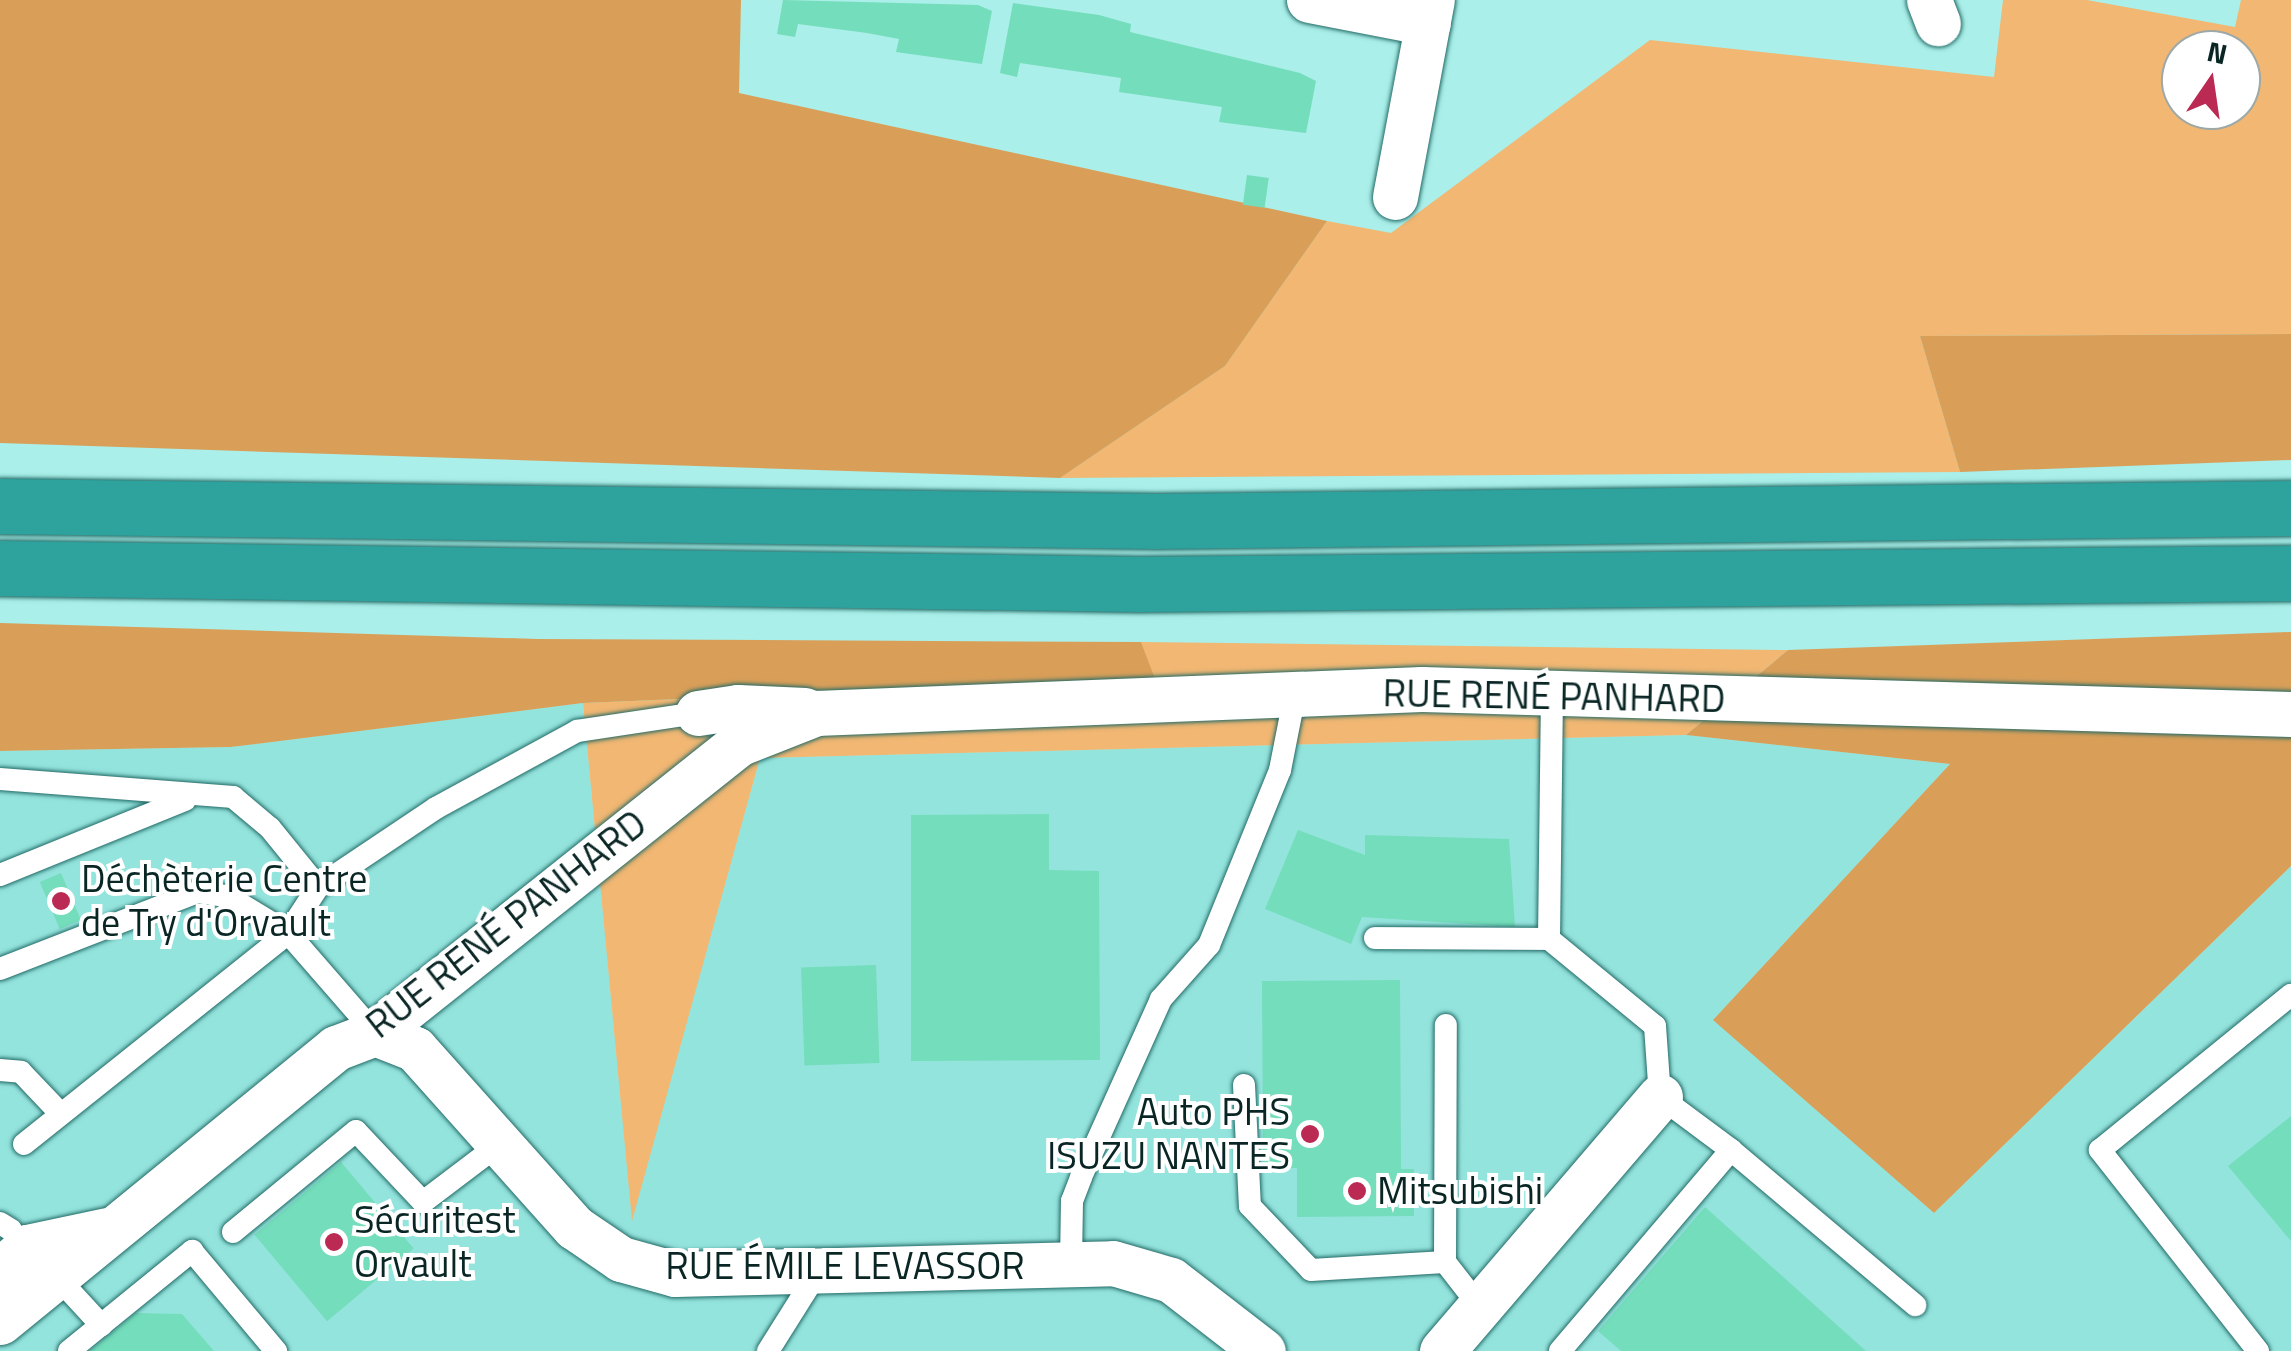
<!DOCTYPE html>
<meta charset="utf-8">
<style>
body{margin:0}
#map{position:relative;width:2291px;height:1351px;overflow:hidden;background:#aaefe9;font-family:"Titillium Web",sans-serif}
div>[style]{position:absolute}
.built>*{inset:0;background:#94e4de}
.green>*{inset:0;background:#f1b773}
.forest>*{inset:0;background:#d99f59}
.building>*{inset:0;background:#74ddbb;transform-origin:0 0}
.roads{filter:drop-shadow(0 0 2px #236a66) drop-shadow(0 0 2px #236a66)}
.lane>*{height:22px;margin:-11px;padding:0 11px;transform-origin:11px;border-radius:11px;background:#fff}
.street>*{height:45px;margin:-22.5px;padding:0 22.5px;transform-origin:22.5px;border-radius:22.5px;background:#fff}
.highway>*{height:55px;margin:-27.5px;padding:0 27.5px;transform-origin:27.5px;border-radius:27.5px;background:#2ea29c}
.dots>*{width:28px;height:28px;translate:-50% -50%;box-sizing:border-box;border:5px solid #fff;border-radius:50%}
span{translate:-50% -50%;white-space:nowrap;text-align:center;line-height:1.15;-webkit-text-stroke:8px #fff;paint-order:stroke}
.street-label{font-size:38px;color:#092624}
.poi-label{font-size:38px;color:#092624}
.left{translate:0 -50%;text-align:left}
.right{translate:-100% -50%;text-align:right}
.north{position:absolute;left:2161px;top:30px;width:100px;height:100px;box-sizing:border-box;background:#fff;border:2px solid #9da8a7;border-radius:50%;rotate:13deg;font-size:28px;font-weight:700;line-height:40px;text-align:center;color:#092624}
.north::after{content:'';display:block;margin:auto;width:35px;height:45px;background:#ba2a53;clip-path:polygon(50% 0,100% 100%,50% 72%,0 100%)}
</style>
<div id="map">
<div class="built">
<div style="clip-path:polygon(583px 703px,632px 1217px,760px 758px,1686px 735px,1950px 764px,1714px 1019px,1934px 1213px,2291px 866px,2291px 1351px,0 1351px,0 751px,231px 747px)"></div>
</div>
<div class="green">
<div style="clip-path:polygon(evenodd,2003px 0,2087px 0,2235px 27px,2241px 0,2291px 0,2291px 334px,1920px 336px,1960px 472px,1060px 478px,1225px 366px,1327px 221px,1391px 233px,1650px 40px,1994px 77px,2003px 0,2181px 50px,2241px 50px,2241px 110px,2181px 110px,2181px 50px)"></div>
<div style="clip-path:polygon(1141px 642px,1788px 650px,1686px 735px,760px 758px,632px 1221px,583px 703px,1154px 679px)"></div>
</div>
<div class="forest">
<div style="clip-path:polygon(0 0,741px 0,739px 93px,1327px 221px,1225px 366px,1060px 478px,0 443px)"></div>
<div style="clip-path:polygon(2291px 334px,2291px 460px,1960px 472px,1920px 336px)"></div>
<div style="clip-path:polygon(0 623px,538px 639px,1141px 642px,1155px 679px,583px 703px,231px 747px,0 751px)"></div>
<div style="clip-path:polygon(2291px 632px,2291px 866px,1934px 1213px,1713px 1020px,1950px 764px,1686px 735px,1788px 650px)"></div>
</div>
<div class="building">
<div style="clip-path:polygon(783px 0,978px 5px,992px 11px,982px 64px,896px 52px,899px 39px,867px 33px,798px 24px,795px 37px,777px 34px)"></div>
<div style="clip-path:polygon(1013px 3px,1099px 15px,1131px 24px,1130px 32px,1300px 73px,1316px 81px,1306px 133px,1219px 122px,1222px 107px,1119px 92px,1121px 78px,1020px 63px,1017px 77px,1000px 73px)"></div>
<div style="left:1247px;top:175px;width:22px;height:30px;rotate:8deg"></div>
<div style="clip-path:polygon(1049px 814px,1049px 870px,1099px 871px,1100px 1060px,911px 1061px,911px 815px)"></div>
<div style="clip-path:polygon(1298px 830px,1365px 855px,1365px 835px,1509px 839px,1515px 927px,1362px 917px,1351px 944px,1265px 909px)"></div>
<div style="left:61px;top:873px;width:51px;height:23px;rotate:67deg"></div>
<div style="left:876px;top:965px;width:98px;height:75px;rotate:88deg"></div>
<div style="clip-path:polygon(1400px 980px,1401px 1169px,1414px 1169px,1414px 1216px,1297px 1217px,1297px 1168px,1263px 1168px,1262px 981px)"></div>
<div style="clip-path:polygon(2291px 1116px,2291px 1241px,2228px 1166px)"></div>
<div style="left:341px;top:1162px;width:113px;height:113px;rotate:50deg"></div>
<div style="clip-path:polygon(1705px 1207px,1866px 1351px,1621px 1351px,1598px 1331px)"></div>
<div style="clip-path:polygon(136px 1313px,182px 1314px,214px 1351px,90px 1351px)"></div>
</div>
<div class="roads">
<div class="lane">
<div style="left:0;top:779px;width:234px;rotate:4.4deg"></div>
<div style="left:233px;top:797px;width:48px;rotate:40deg"></div>
<div style="left:270px;top:828px;width:76px;rotate:50.9deg"></div>
<div style="left:318px;top:887px;width:142px;rotate:-33.8deg"></div>
<div style="left:436px;top:808px;width:161px;rotate:-28.6deg"></div>
<div style="left:577px;top:731px;width:122px;rotate:-8.5deg"></div>
<div style="left:0;top:875px;width:200px;rotate:-22.1deg"></div>
<div style="left:1375px;top:938px;width:174px;rotate:0.3deg"></div>
<div style="left:1549px;top:939px;width:137px;rotate:39.4deg"></div>
<div style="left:1655px;top:1026px;width:71px;rotate:86deg"></div>
<div style="left:1660px;top:1097px;width:89px;rotate:36.7deg"></div>
<div style="left:1549px;top:939px;width:245px;rotate:-89.3deg"></div>
<div style="left:0;top:969px;width:212px;rotate:-21.3deg"></div>
<div style="left:197px;top:892px;width:30px;rotate:8deg"></div>
<div style="left:227px;top:896px;width:71px;rotate:31.2deg"></div>
<div style="left:288px;top:933px;width:55px;rotate:-56.9deg"></div>
<div style="left:0;top:1070px;width:21px;rotate:5deg"></div>
<div style="left:21px;top:1072px;width:54px;rotate:46.5deg"></div>
<div style="left:1244px;top:1085px;width:121px;rotate:87.2deg"></div>
<div style="left:1250px;top:1206px;width:88px;rotate:46.4deg"></div>
<div style="left:1311px;top:1270px;width:134px;rotate:-3.4deg"></div>
<div style="left:1445px;top:1262px;width:57px;rotate:52.1deg"></div>
<div style="left:24px;top:1144px;width:338px;rotate:-38.6deg"></div>
<div style="left:288px;top:933px;width:133px;rotate:49deg"></div>
<div style="left:0;top:1223px;width:13px;rotate:32deg"></div>
<div style="left:233px;top:1232px;width:159px;rotate:-39.4deg"></div>
<div style="left:356px;top:1131px;width:98px;rotate:46.7deg"></div>
<div style="left:423px;top:1202px;width:99px;rotate:-37.2deg"></div>
<div style="left:1445px;top:1262px;width:237px;rotate:-89.8deg"></div>
<div style="left:1071px;top:1264px;width:63px;rotate:-89.1deg"></div>
<div style="left:1072px;top:1201px;width:26px;rotate:-69deg"></div>
<div style="left:1081px;top:1177px;width:195px;rotate:-65.8deg"></div>
<div style="left:1161px;top:999px;width:72px;rotate:-48.4deg"></div>
<div style="left:1209px;top:945px;width:189px;rotate:-67.9deg"></div>
<div style="left:1280px;top:770px;width:77px;rotate:-78.8deg"></div>
<div style="left:56px;top:1276px;width:67px;rotate:47.4deg"></div>
<div style="left:69px;top:1351px;width:159px;rotate:-39.1deg"></div>
<div style="left:192px;top:1251px;width:131px;rotate:50deg"></div>
<div style="left:768px;top:1351px;width:96px;rotate:-57.8deg"></div>
<div style="left:1560px;top:1351px;width:264px;rotate:-49.6deg"></div>
<div style="left:1731px;top:1150px;width:241px;rotate:40.1deg"></div>
<div style="left:2258px;top:1351px;width:256px;rotate:-128.2deg"></div>
<div style="left:2100px;top:1150px;width:246px;rotate:-39.1deg"></div>
</div>
<div class="street">
<div style="left:1309px;top:0;width:121px;rotate:10.9deg"></div>
<div style="left:1929px;top:0;width:25px;rotate:69deg"></div>
<div style="left:1395px;top:197px;width:200px;rotate:-79.4deg"></div>
<div style="left:698px;top:713px;width:40px;rotate:-8.5deg"></div>
<div style="left:738px;top:707px;width:67px;rotate:2.6deg"></div>
<div style="left:375px;top:1033px;width:43px;rotate:21.8deg"></div>
<div style="left:415px;top:1049px;width:239px;rotate:48.2deg"></div>
<div style="left:574px;top:1227px;width:57px;rotate:34.2deg"></div>
<div style="left:621px;top:1259px;width:56px;rotate:15.5deg"></div>
<div style="left:675px;top:1274px;width:438px;rotate:-1.4deg"></div>
<div style="left:1113px;top:1263px;width:60px;rotate:16.3deg"></div>
<div style="left:1171px;top:1280px;width:116px;rotate:37.7deg"></div>
<div style="left:0;top:1271px;width:36px;rotate:-42deg"></div>
<div style="left:27px;top:1247px;width:82px;rotate:-12deg"></div>
<div style="left:0;top:1322px;width:434px;rotate:-39.2deg"></div>
<div style="left:336px;top:1048px;width:42px;rotate:-21deg"></div>
<div style="left:375px;top:1033px;width:466px;rotate:-38.5deg"></div>
<div style="left:740px;top:743px;width:82px;rotate:-21.5deg"></div>
<div style="left:816px;top:713px;width:606px;rotate:-2.27deg"></div>
<div style="left:1422px;top:689px;width:869px;rotate:1.65deg"></div>
<div style="left:1442px;top:1351px;width:335px;rotate:-49.4deg"></div>
</div>
<div class="highway">
<div style="left:0;top:506px;width:1156px;rotate:0.74deg"></div>
<div style="left:1156px;top:521px;width:1135px;rotate:-0.66deg"></div>
<div style="left:0;top:568px;width:1139px;rotate:0.8deg"></div>
<div style="left:1139px;top:584px;width:1152px;rotate:-0.55deg"></div>
</div>
</div>
<div class="dots">
<div style="left:61px;top:901px;background:#ba2a53"></div>
<div style="left:1310px;top:1134px;background:#ba2a53"></div>
<div style="left:1357px;top:1191px;background:#ba2a53"></div>
<div style="left:334px;top:1242px;background:#ba2a53"></div>
</div>
<div class="street-label">
<span style="left:1554px;top:696px;rotate:1deg">RUE RENÉ PANHARD</span>
<span style="left:506px;top:924px;rotate:-38deg">RUE RENÉ PANHARD</span>
<span style="left:845px;top:1266px">RUE ÉMILE LEVASSOR</span>
</div>
<div class="poi-label">
<span class="left" style="left:81px;top:901px">Déchèterie Centre<br>de Try d'Orvault</span>
<span class="right" style="left:1290px;top:1134px">Auto PHS<br>ISUZU NANTES</span>
<span class="left" style="left:1377px;top:1191px">Mitsubishi</span>
<span class="left" style="left:354px;top:1242px">Sécuritest<br>Orvault</span>
</div>
<div class="north">N</div>
</div>
